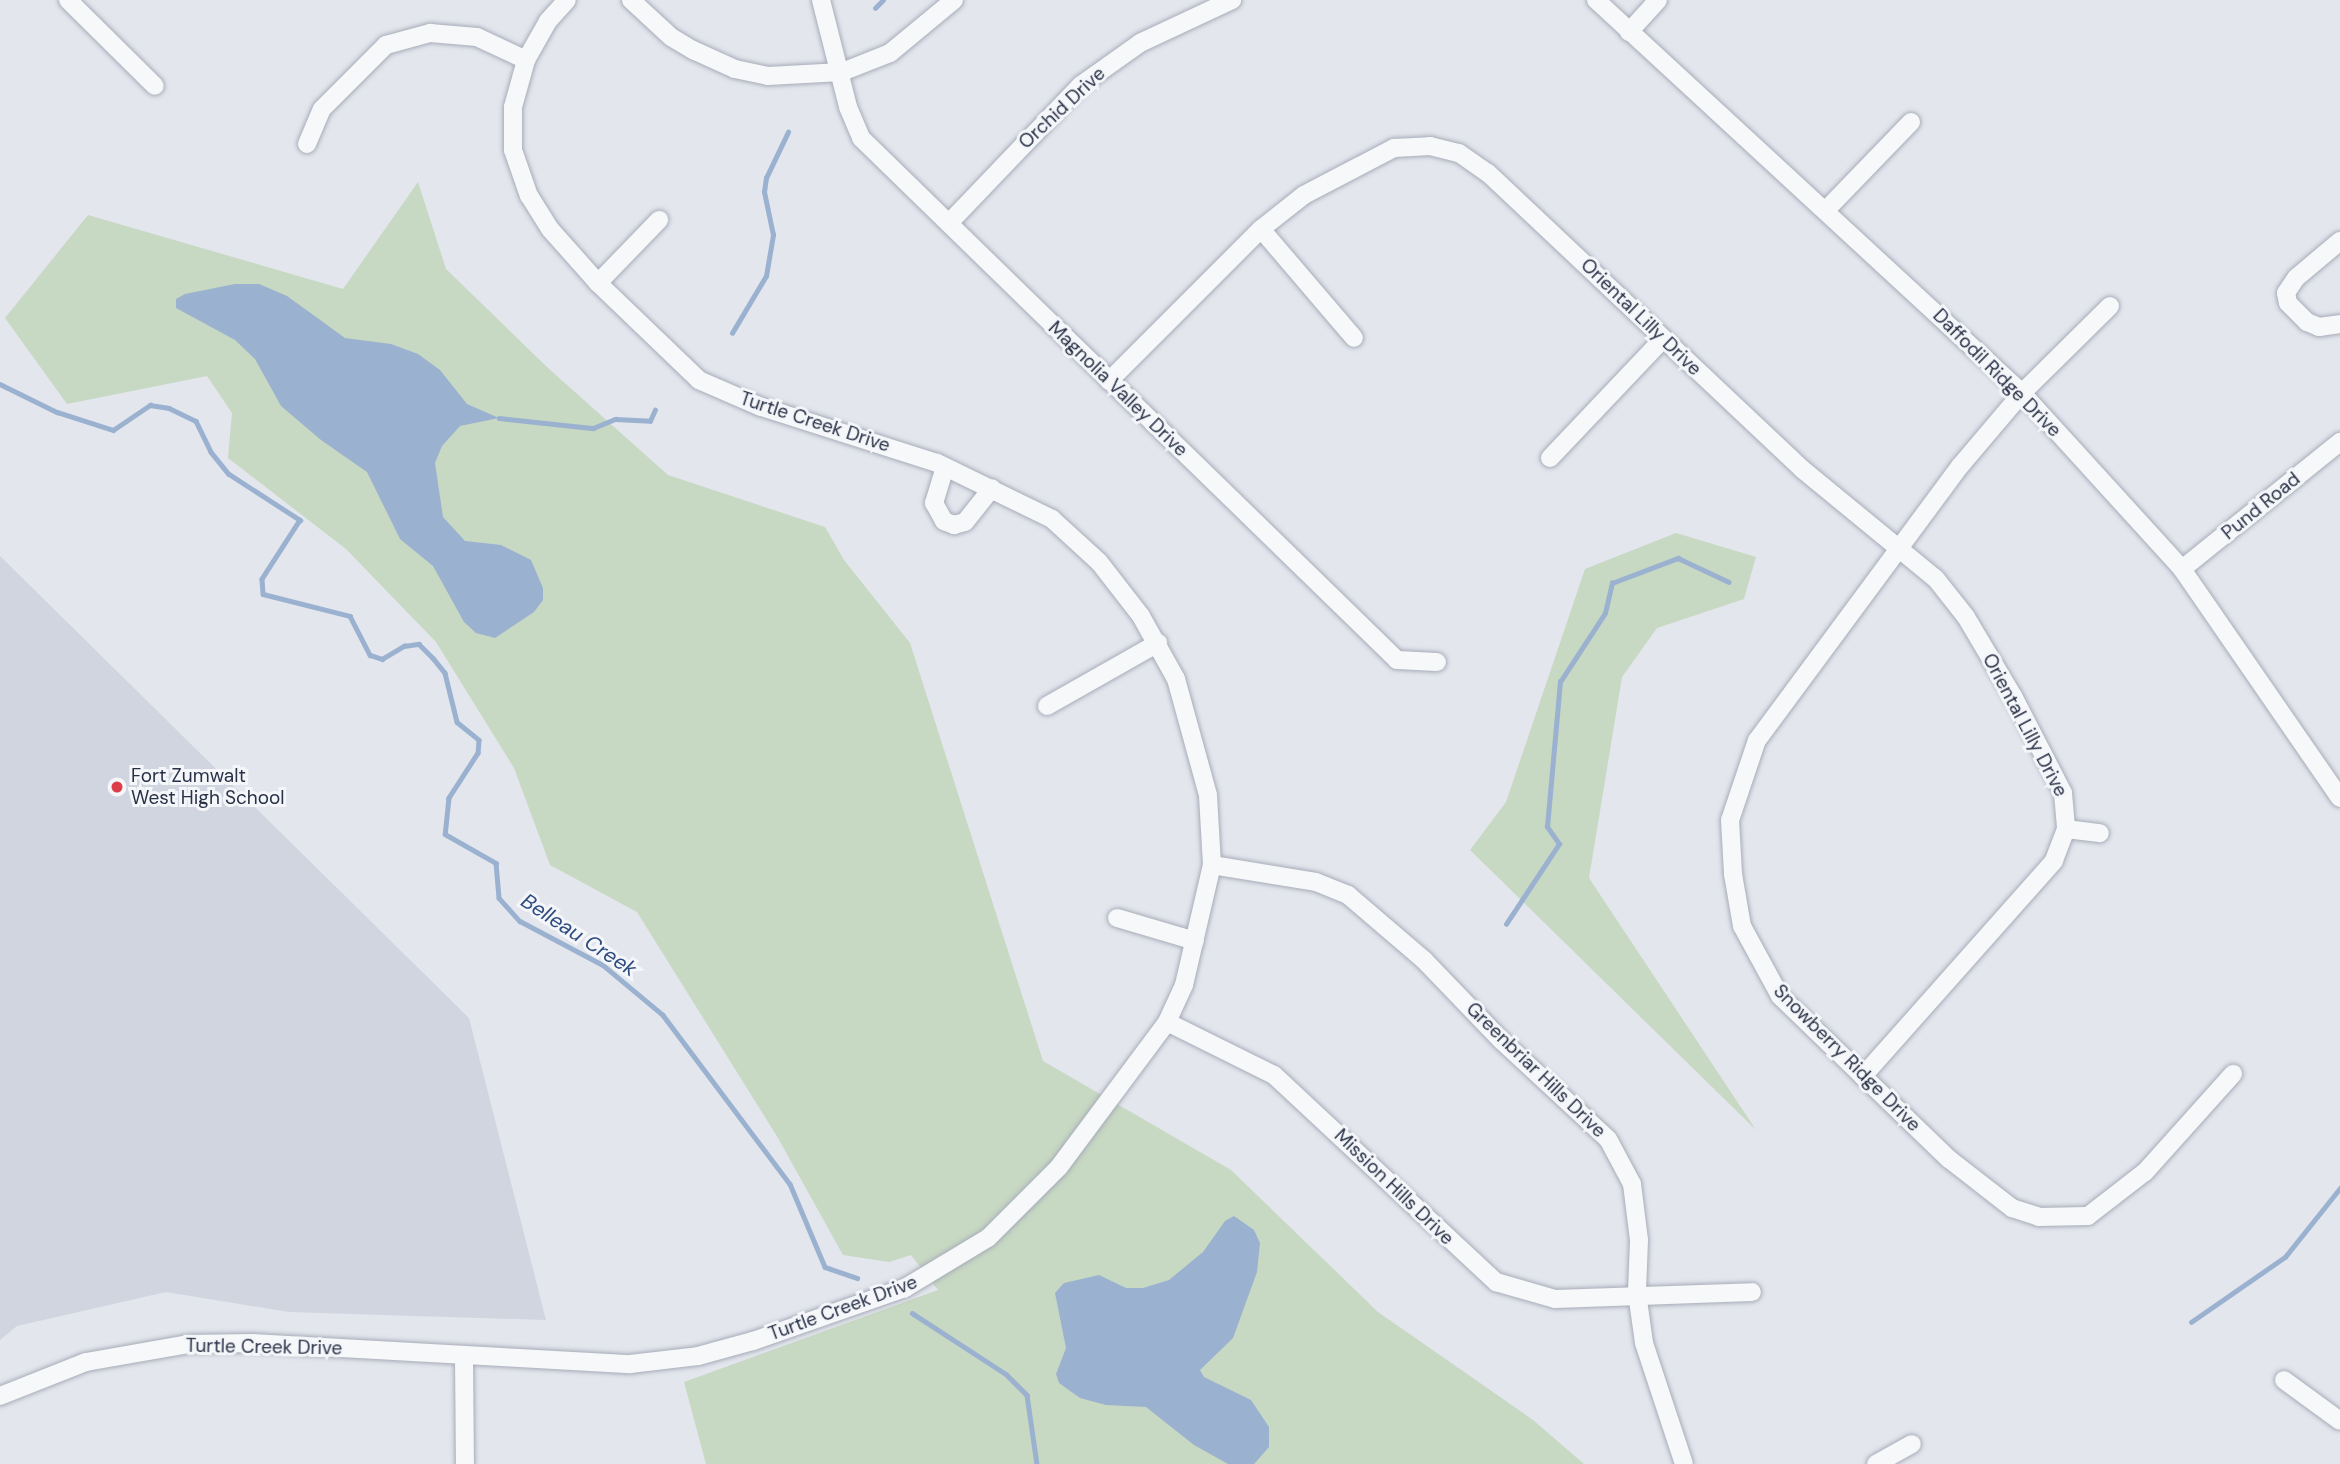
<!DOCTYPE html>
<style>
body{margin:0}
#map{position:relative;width:2340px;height:1464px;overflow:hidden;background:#e3e6ed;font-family:"DM Sans",sans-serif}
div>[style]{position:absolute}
.built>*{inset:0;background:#d1d5df}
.green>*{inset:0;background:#c7d8c3}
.water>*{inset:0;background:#9bb1d0}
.stream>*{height:4.5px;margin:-2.25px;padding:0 2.25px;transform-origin:2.25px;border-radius:2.25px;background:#9bb1d0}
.roads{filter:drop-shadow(0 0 2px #a7acb8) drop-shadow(0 0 2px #a7acb8)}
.minor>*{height:18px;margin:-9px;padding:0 9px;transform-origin:9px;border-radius:9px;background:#f7f8fa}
.dots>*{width:19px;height:19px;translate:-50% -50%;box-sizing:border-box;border:4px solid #f4f6f9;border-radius:50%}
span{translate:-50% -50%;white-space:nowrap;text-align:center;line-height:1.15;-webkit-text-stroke:6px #f4f6f9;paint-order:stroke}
.street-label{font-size:19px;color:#293147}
.poi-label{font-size:19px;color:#293147}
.left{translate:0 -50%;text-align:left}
.water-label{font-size:21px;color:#2e4c80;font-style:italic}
</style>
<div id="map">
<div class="built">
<div style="clip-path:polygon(0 556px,469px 1018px,546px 1320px,289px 1312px,166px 1292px,17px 1326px,0 1340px)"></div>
</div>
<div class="green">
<div style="clip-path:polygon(418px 182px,446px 269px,548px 368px,668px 475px,825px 527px,844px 560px,910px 643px,1043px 1061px,1231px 1170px,1378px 1312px,1533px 1420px,1584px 1464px,706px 1464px,684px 1382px,938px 1290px,911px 1255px,889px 1262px,843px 1255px,778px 1138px,637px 912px,550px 865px,514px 768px,436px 642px,346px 549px,228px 458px,232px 413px,207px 376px,67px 404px,5px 318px,88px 215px,343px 289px)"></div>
<div style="clip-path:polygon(1676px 533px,1756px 557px,1744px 599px,1657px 628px,1622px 677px,1589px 878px,1756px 1130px,1470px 850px,1506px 802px,1585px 569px)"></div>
</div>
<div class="water">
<div style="clip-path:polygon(235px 284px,259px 284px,287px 296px,345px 338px,391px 344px,418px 354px,440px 370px,467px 404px,499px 418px,460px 426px,442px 446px,435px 463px,443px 517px,465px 541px,501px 545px,531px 560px,543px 588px,543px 600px,534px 612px,495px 638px,476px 633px,464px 622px,433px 566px,400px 539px,367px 472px,321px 440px,281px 406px,255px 359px,235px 340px,176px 308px,176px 299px,185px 294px)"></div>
<div style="clip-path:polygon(1234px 1216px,1254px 1230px,1260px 1243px,1257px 1272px,1233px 1338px,1200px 1370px,1204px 1377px,1251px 1400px,1269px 1427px,1269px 1447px,1254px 1464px,1228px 1464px,1194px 1445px,1146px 1407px,1106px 1405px,1080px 1398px,1059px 1383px,1056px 1374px,1066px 1348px,1055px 1293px,1064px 1283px,1099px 1275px,1126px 1288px,1143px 1288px,1169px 1280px,1203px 1252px,1225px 1221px)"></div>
</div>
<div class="stream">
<div style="left:875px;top:8px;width:11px;rotate:-45deg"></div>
<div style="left:732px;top:333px;width:66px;rotate:-59.2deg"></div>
<div style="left:766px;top:276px;width:42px;rotate:-80.3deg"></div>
<div style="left:773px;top:235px;width:44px;rotate:-101.8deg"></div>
<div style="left:764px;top:192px;width:14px;rotate:-82deg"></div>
<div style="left:766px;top:178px;width:51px;rotate:-64.4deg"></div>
<div style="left:0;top:384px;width:64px;rotate:26.2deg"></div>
<div style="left:57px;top:412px;width:59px;rotate:17.8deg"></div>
<div style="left:113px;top:430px;width:45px;rotate:-34deg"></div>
<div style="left:150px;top:405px;width:19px;rotate:9deg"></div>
<div style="left:169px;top:408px;width:30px;rotate:26deg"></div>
<div style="left:196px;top:421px;width:34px;rotate:64deg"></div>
<div style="left:211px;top:452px;width:28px;rotate:51deg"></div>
<div style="left:229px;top:474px;width:85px;rotate:32.9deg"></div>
<div style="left:300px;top:520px;width:70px;rotate:122.8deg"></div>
<div style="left:262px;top:579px;width:15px;rotate:86deg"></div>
<div style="left:263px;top:594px;width:90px;rotate:14.2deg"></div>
<div style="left:350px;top:616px;width:44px;rotate:62.9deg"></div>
<div style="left:370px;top:655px;width:13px;rotate:18deg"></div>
<div style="left:382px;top:659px;width:26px;rotate:-31deg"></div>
<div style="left:404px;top:646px;width:15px;rotate:-8deg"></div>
<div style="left:419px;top:644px;width:20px;rotate:45deg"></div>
<div style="left:433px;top:658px;width:19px;rotate:51deg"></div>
<div style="left:445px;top:673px;width:50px;rotate:76.2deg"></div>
<div style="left:457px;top:722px;width:28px;rotate:39deg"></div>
<div style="left:479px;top:740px;width:13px;rotate:94deg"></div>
<div style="left:478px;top:753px;width:54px;rotate:122.8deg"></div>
<div style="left:449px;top:798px;width:36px;rotate:96deg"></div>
<div style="left:445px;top:834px;width:59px;rotate:29.6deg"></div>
<div style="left:496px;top:863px;width:35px;rotate:85deg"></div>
<div style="left:499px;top:898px;width:31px;rotate:48deg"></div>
<div style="left:520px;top:921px;width:94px;rotate:27.9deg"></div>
<div style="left:603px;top:965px;width:78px;rotate:39.8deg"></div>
<div style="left:663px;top:1015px;width:211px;rotate:53.1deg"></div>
<div style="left:790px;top:1184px;width:90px;rotate:67.1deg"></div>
<div style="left:825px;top:1267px;width:34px;rotate:19deg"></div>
<div style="left:499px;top:418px;width:95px;rotate:6.1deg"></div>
<div style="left:593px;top:428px;width:24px;rotate:-22deg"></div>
<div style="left:615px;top:419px;width:35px;rotate:3deg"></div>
<div style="left:650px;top:421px;width:12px;rotate:-66deg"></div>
<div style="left:1506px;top:924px;width:96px;rotate:-56.5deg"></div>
<div style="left:1559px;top:844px;width:21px;rotate:-125deg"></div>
<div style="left:1547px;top:827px;width:146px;rotate:-84.9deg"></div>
<div style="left:1560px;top:682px;width:82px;rotate:-56.9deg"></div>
<div style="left:1605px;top:613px;width:31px;rotate:-77deg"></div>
<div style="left:1612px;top:583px;width:71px;rotate:-20.7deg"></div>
<div style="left:1678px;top:558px;width:56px;rotate:25.2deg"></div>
<div style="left:912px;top:1313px;width:112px;rotate:33deg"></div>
<div style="left:1006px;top:1374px;width:30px;rotate:45deg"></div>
<div style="left:1027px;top:1395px;width:70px;rotate:81.8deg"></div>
<div style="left:2191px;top:1322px;width:114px;rotate:-34.7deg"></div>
<div style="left:2285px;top:1257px;width:88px;rotate:-51.4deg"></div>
</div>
<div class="roads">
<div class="minor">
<div style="left:68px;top:0;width:122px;rotate:44.7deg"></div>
<div style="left:631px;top:0;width:54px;rotate:42.8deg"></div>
<div style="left:671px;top:37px;width:26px;rotate:31deg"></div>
<div style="left:693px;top:50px;width:46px;rotate:24.3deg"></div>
<div style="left:735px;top:69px;width:34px;rotate:12deg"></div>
<div style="left:768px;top:76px;width:74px;rotate:-3.1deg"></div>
<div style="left:842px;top:72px;width:52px;rotate:-21.6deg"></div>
<div style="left:890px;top:53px;width:83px;rotate:-39.6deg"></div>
<div style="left:821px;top:0;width:110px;rotate:75.8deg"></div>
<div style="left:848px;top:107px;width:34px;rotate:67deg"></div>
<div style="left:861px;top:138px;width:748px;rotate:44.24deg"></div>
<div style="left:1397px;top:660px;width:40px;rotate:2.9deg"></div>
<div style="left:1596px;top:0;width:580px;rotate:42.69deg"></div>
<div style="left:2022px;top:393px;width:238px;rotate:47.7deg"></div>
<div style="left:2182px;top:569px;width:278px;rotate:55.4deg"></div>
<div style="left:1629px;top:32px;width:43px;rotate:-47.8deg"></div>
<div style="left:307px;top:144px;width:38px;rotate:-67deg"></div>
<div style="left:322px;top:109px;width:91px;rotate:-45deg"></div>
<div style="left:386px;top:45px;width:46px;rotate:-15.3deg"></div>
<div style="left:430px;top:33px;width:47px;rotate:4.9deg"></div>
<div style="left:477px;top:37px;width:54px;rotate:25.1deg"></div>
<div style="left:1827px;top:209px;width:121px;rotate:-46deg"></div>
<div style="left:949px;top:223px;width:191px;rotate:-46.3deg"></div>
<div style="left:1081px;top:85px;width:72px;rotate:-35.4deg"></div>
<div style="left:1140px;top:43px;width:102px;rotate:-25.1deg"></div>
<div style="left:1261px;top:229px;width:143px;rotate:49.5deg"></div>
<div style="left:2340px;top:241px;width:57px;rotate:139.9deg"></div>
<div style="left:2296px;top:278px;width:18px;rotate:124deg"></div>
<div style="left:2286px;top:293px;width:10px;rotate:79deg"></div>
<div style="left:2288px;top:303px;width:27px;rotate:45deg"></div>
<div style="left:2307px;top:322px;width:13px;rotate:23deg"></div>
<div style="left:2319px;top:327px;width:21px;rotate:-8deg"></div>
<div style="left:598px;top:283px;width:88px;rotate:-45.9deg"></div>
<div style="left:2110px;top:306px;width:124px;rotate:135.3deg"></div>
<div style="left:2022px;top:393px;width:96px;rotate:130.3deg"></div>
<div style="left:1960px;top:466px;width:341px;rotate:126.5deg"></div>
<div style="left:1757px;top:740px;width:84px;rotate:108.6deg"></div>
<div style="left:1730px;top:820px;width:54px;rotate:86.8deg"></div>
<div style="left:1733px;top:874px;width:53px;rotate:80.2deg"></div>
<div style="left:1742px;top:926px;width:80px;rotate:61.5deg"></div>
<div style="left:1780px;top:996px;width:235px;rotate:44deg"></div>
<div style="left:1949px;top:1159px;width:80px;rotate:37.9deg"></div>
<div style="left:2012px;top:1208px;width:28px;rotate:18deg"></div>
<div style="left:2039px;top:1217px;width:49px;rotate:-1.2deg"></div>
<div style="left:2088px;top:1216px;width:72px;rotate:-37.7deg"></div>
<div style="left:2145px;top:1172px;width:132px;rotate:-48.1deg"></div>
<div style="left:1109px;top:381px;width:215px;rotate:-45deg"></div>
<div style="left:1261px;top:229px;width:55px;rotate:-38.3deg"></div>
<div style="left:1304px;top:195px;width:102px;rotate:-27.6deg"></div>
<div style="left:1394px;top:148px;width:36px;rotate:-3deg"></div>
<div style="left:1430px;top:146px;width:30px;rotate:14deg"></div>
<div style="left:1459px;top:153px;width:35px;rotate:35deg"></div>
<div style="left:1488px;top:173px;width:432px;rotate:43.3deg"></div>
<div style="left:1802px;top:469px;width:173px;rotate:39.4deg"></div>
<div style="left:1936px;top:579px;width:48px;rotate:51.7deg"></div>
<div style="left:1966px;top:617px;width:92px;rotate:59.3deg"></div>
<div style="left:2013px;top:696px;width:109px;rotate:62.7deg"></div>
<div style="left:2063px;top:793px;width:36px;rotate:85deg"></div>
<div style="left:2066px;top:829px;width:34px;rotate:111deg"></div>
<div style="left:2054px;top:861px;width:288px;rotate:131.6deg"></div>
<div style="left:1550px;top:458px;width:163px;rotate:-46.5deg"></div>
<div style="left:945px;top:467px;width:38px;rotate:107deg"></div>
<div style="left:934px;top:503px;width:21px;rotate:61deg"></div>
<div style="left:944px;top:521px;width:11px;rotate:22deg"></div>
<div style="left:954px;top:525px;width:11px;rotate:-15deg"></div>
<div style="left:965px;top:522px;width:43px;rotate:-51.5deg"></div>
<div style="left:2182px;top:569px;width:203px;rotate:-38.8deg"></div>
<div style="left:1047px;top:706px;width:128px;rotate:-29.6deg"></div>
<div style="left:2066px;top:829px;width:34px;rotate:7deg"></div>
<div style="left:1212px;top:865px;width:105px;rotate:9.3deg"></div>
<div style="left:1316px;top:882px;width:35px;rotate:22deg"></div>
<div style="left:1348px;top:895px;width:100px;rotate:40.5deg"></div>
<div style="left:1424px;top:960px;width:112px;rotate:46.1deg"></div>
<div style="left:1502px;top:1041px;width:144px;rotate:42.8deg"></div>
<div style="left:1608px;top:1139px;width:51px;rotate:61.9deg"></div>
<div style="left:1632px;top:1184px;width:56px;rotate:82.9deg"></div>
<div style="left:1639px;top:1240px;width:53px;rotate:92.2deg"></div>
<div style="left:1637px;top:1293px;width:50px;rotate:82deg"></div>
<div style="left:1644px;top:1343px;width:127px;rotate:71.7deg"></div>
<div style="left:1117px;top:918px;width:81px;rotate:16.4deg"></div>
<div style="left:1167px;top:1022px;width:119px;rotate:26.4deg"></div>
<div style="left:1274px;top:1075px;width:304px;rotate:43deg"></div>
<div style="left:1496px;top:1282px;width:61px;rotate:16.1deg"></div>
<div style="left:1555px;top:1299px;width:197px;rotate:-2deg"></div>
<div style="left:464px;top:1357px;width:107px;rotate:89.5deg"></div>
<div style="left:2284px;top:1380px;width:69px;rotate:36.2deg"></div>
<div style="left:0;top:1396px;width:92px;rotate:-21.6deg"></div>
<div style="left:86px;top:1362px;width:105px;rotate:-9.9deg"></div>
<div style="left:189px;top:1344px;width:63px;rotate:-0.9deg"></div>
<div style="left:252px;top:1343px;width:379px;rotate:3.2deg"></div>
<div style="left:630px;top:1364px;width:68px;rotate:-6.7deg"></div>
<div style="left:698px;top:1356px;width:57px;rotate:-15.3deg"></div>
<div style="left:753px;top:1341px;width:161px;rotate:-19.2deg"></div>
<div style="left:905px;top:1288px;width:97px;rotate:-31.1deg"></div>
<div style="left:988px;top:1238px;width:100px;rotate:-45deg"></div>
<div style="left:1059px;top:1167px;width:181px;rotate:-53.3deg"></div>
<div style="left:1167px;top:1022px;width:41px;rotate:-65.3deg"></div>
<div style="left:1184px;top:985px;width:123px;rotate:-76.9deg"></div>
<div style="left:1212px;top:865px;width:70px;rotate:-93.3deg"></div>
<div style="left:1208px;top:795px;width:120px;rotate:-105.4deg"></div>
<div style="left:1176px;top:679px;width:72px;rotate:-119.1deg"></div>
<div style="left:1141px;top:616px;width:68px;rotate:-127.9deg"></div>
<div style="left:1099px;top:562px;width:64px;rotate:-137.5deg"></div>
<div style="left:1052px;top:519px;width:128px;rotate:-154deg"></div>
<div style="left:937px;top:463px;width:185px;rotate:-162.3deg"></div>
<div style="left:761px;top:407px;width:68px;rotate:-156.5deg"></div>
<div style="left:699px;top:380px;width:140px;rotate:-136.2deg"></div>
<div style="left:598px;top:283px;width:72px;rotate:-131.6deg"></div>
<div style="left:550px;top:229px;width:39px;rotate:-122deg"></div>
<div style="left:529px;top:196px;width:49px;rotate:-109.2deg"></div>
<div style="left:513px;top:150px;width:43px;rotate:-90deg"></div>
<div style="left:513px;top:107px;width:49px;rotate:-74.5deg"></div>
<div style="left:526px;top:60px;width:45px;rotate:-60.6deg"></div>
<div style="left:548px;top:21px;width:28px;rotate:-48deg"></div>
<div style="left:1876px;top:1464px;width:41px;rotate:-29.1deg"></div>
</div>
</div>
<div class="dots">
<div style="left:117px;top:787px;background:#dd3d48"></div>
</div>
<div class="street-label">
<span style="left:1062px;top:108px;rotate:-43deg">Orchid Drive</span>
<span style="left:1641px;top:317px;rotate:44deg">Oriental Lilly Drive</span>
<span style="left:1997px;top:373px;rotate:45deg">Daffodil Ridge Drive</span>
<span style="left:1118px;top:389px;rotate:44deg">Magnolia Valley Drive</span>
<span style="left:815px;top:422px;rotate:18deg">Turtle Creek Drive</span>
<span style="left:2261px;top:506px;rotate:-39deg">Pund Road</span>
<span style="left:2025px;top:725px;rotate:62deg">Oriental Lilly Drive</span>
<span style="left:1847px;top:1058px;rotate:45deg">Snowberry Ridge Drive</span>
<span style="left:1536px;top:1070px;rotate:44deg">Greenbriar Hills Drive</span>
<span style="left:1394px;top:1187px;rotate:44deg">Mission Hills Drive</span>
<span style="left:843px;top:1308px;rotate:-20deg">Turtle Creek Drive</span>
<span style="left:264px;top:1347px;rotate:1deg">Turtle Creek Drive</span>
</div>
<div class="poi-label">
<span class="left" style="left:131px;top:787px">Fort Zumwalt<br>West High School</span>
</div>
<div class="water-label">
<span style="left:579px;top:935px;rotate:33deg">Belleau Creek</span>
</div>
</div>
